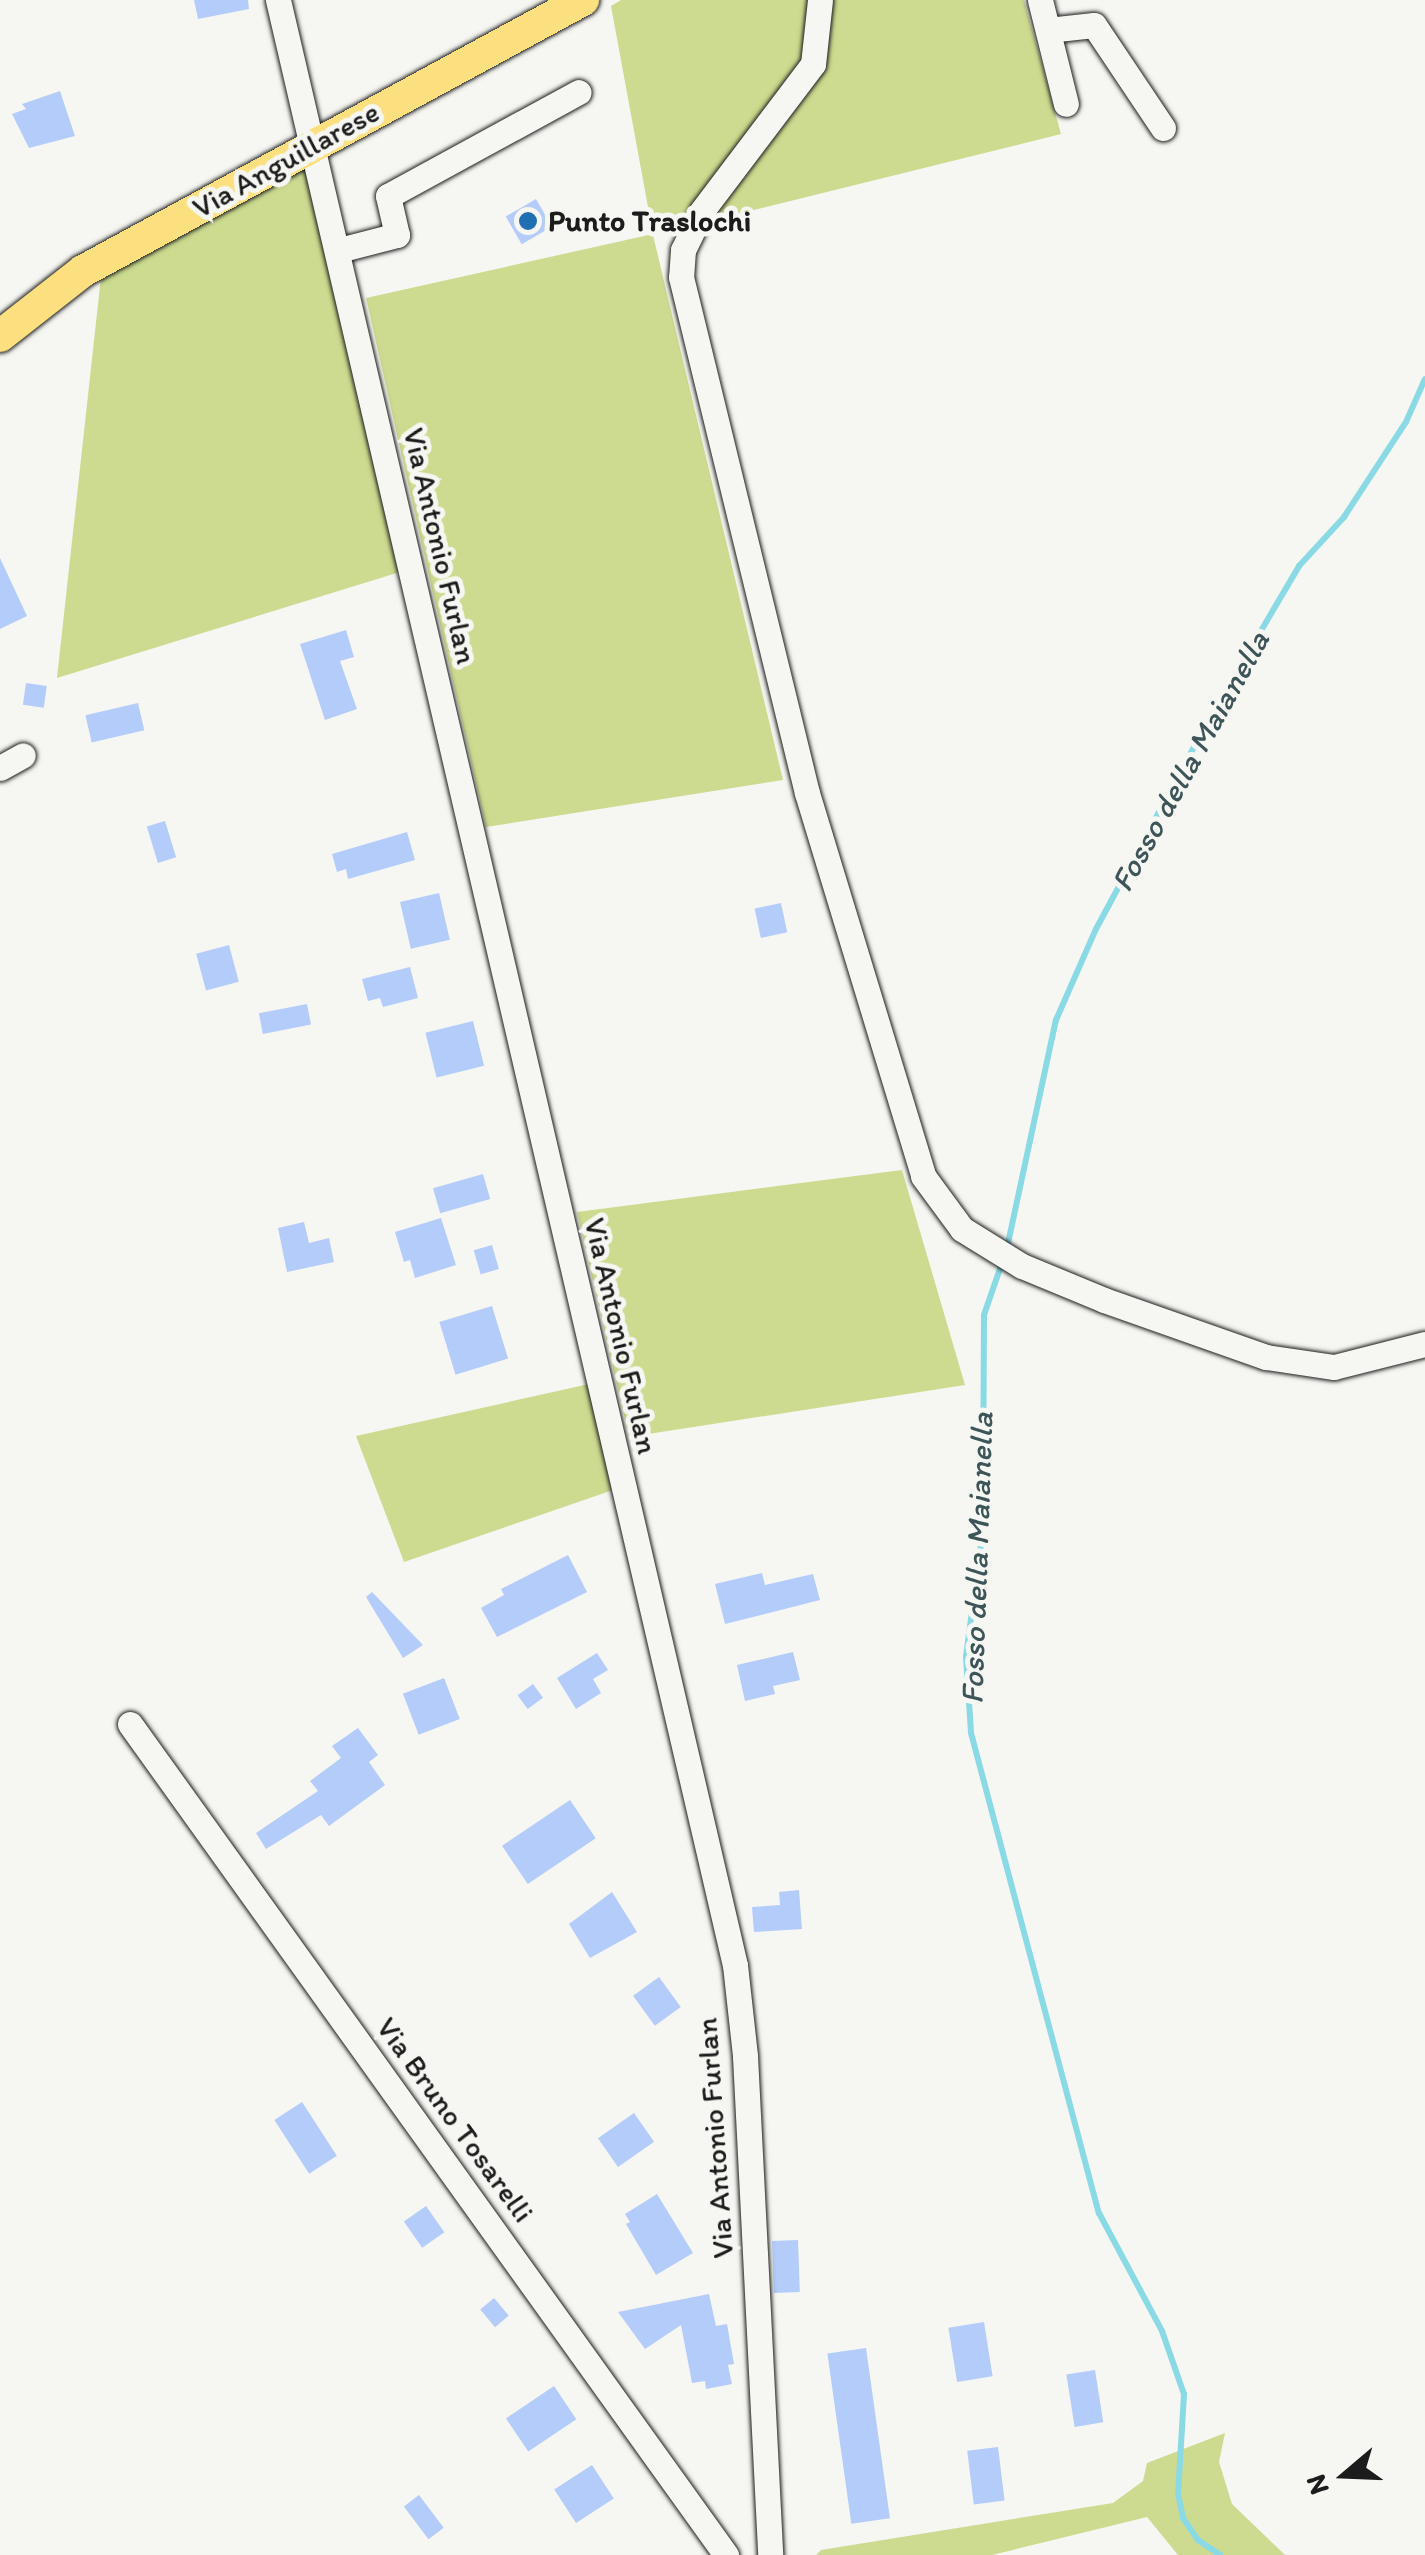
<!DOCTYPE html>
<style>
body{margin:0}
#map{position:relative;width:1425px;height:2555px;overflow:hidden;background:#f6f6f2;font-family:Itim,sans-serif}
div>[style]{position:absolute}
.green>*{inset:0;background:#ccdb8f}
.stream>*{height:6px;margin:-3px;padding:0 3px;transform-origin:3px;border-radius:3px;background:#8adae6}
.building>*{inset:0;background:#b4ccfa;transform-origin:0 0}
.roads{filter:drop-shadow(0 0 2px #1c1c1c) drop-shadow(0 0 2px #1c1c1c)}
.minor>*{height:25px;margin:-12.5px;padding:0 12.5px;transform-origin:12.5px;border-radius:12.5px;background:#f6f6f2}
.major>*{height:32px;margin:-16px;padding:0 16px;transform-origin:16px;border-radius:16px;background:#fce080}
.dots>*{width:28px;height:28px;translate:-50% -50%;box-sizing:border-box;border:5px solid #f6f6f2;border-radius:50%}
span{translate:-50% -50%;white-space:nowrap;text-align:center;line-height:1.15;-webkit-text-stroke:10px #f6f6f2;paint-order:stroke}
.street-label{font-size:30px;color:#1c1c1c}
.poi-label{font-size:30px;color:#1c1c1c;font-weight:700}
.left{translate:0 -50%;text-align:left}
.water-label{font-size:32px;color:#3d5559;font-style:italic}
.north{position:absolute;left:1295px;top:2425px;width:100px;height:100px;-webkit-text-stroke:8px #f6f6f2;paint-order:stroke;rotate:251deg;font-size:28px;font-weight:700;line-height:40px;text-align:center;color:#1c1c1c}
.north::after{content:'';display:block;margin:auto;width:35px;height:45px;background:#1c1c1c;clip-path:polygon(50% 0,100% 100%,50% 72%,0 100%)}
</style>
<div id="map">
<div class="green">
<div style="clip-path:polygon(621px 0,1024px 0,1061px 134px,653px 235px,783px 780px,486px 827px,366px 298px,653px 234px,611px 6px)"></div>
<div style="clip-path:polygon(306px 165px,400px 572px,57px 678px,101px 277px)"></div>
<div style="clip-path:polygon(902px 1170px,965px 1385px,629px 1437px,577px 1212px)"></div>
<div style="clip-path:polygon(589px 1384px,613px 1490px,404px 1562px,356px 1436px)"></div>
<div style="clip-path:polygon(1225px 2433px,1219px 2462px,1232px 2504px,1285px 2555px,1178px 2555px,1147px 2517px,992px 2555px,816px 2555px,821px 2550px,1113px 2503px,1143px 2481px,1147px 2463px)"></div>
</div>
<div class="stream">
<div style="left:1007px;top:1248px;width:233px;rotate:-77.9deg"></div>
<div style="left:1056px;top:1020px;width:99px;rotate:-66.3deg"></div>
<div style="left:1096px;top:929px;width:238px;rotate:-61.7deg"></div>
<div style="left:1209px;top:719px;width:178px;rotate:-59.5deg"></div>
<div style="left:1299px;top:566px;width:67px;rotate:-47.4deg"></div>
<div style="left:1344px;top:517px;width:113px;rotate:-56.9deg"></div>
<div style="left:1406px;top:422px;width:47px;rotate:-66.2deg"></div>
<div style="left:1003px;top:1260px;width:58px;rotate:109.1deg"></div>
<div style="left:984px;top:1315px;width:214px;rotate:90.3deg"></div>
<div style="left:983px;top:1529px;width:129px;rotate:97.6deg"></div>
<div style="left:966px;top:1657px;width:76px;rotate:86.2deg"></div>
<div style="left:971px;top:1733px;width:497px;rotate:75.1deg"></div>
<div style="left:1099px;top:2213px;width:134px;rotate:61.9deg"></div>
<div style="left:1162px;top:2331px;width:67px;rotate:70.8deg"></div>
<div style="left:1184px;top:2394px;width:100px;rotate:93.4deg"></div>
<div style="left:1178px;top:2494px;width:25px;rotate:78deg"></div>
<div style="left:1183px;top:2518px;width:27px;rotate:56deg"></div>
<div style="left:1198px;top:2540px;width:27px;rotate:34deg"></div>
</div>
<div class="building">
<div style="clip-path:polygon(194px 0,248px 0,249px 9px,198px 19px)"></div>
<div style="clip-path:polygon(60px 91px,75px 136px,29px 148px,12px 114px,26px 109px,22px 104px)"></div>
<div style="left:536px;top:199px;width:32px;height:35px;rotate:60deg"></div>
<div style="clip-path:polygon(0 558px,27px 616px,0 629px)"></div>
<div style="clip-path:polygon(346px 630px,354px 657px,340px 661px,357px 709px,325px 720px,300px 644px)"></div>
<div style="left:26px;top:683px;width:21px;height:22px;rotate:8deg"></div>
<div style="left:138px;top:703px;width:28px;height:54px;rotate:77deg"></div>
<div style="left:165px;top:821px;width:38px;height:19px;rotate:73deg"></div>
<div style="clip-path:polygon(407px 832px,415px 860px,348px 879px,346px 869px,337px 872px,332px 854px)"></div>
<div style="left:439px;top:893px;width:48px;height:40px;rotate:77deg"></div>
<div style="left:781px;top:903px;width:30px;height:27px;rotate:78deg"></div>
<div style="left:229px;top:945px;width:38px;height:34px;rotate:75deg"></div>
<div style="clip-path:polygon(410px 967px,418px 998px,383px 1007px,380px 998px,368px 1001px,362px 979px)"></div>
<div style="left:307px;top:1004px;width:21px;height:49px;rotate:79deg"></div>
<div style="left:473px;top:1021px;width:46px;height:49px;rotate:76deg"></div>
<div style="left:483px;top:1174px;width:26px;height:52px;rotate:74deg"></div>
<div style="clip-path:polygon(441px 1218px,456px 1265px,415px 1278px,410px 1260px,404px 1262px,395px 1232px)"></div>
<div style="clip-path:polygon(304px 1222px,309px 1243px,329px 1238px,334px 1262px,287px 1272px,278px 1228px)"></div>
<div style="left:492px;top:1245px;width:25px;height:19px;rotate:74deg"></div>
<div style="left:492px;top:1306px;width:55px;height:55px;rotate:73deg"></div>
<div style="clip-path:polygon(568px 1555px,587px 1592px,497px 1637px,481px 1608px,504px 1595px,501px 1589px)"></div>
<div style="clip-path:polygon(762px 1573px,765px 1585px,813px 1574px,820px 1600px,725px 1624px,715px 1584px)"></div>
<div style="clip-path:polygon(372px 1592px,423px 1645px,403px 1658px,366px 1597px)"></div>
<div style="clip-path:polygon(793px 1652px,800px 1680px,773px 1686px,775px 1694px,745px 1701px,737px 1665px)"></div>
<div style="clip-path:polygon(597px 1653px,608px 1670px,593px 1679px,601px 1693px,576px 1709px,557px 1678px)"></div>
<div style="left:444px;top:1678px;width:44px;height:44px;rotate:69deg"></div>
<div style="left:533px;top:1684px;width:17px;height:19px;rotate:54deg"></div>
<div style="clip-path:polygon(358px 1728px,378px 1755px,369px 1762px,385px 1785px,329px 1826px,321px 1815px,266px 1849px,256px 1833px,318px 1791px,310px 1781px,341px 1758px,332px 1746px)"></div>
<div style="left:570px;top:1800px;width:46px;height:82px;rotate:56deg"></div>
<div style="clip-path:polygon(799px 1890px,802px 1929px,754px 1932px,752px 1907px,780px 1905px,779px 1892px)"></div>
<div style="clip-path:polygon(612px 1892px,637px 1932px,590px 1958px,569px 1924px)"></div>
<div style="left:659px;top:1977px;width:37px;height:32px;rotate:54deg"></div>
<div style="left:302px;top:2102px;width:64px;height:33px;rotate:57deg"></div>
<div style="left:634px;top:2113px;width:35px;height:44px;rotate:55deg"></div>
<div style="clip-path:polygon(657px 2194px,693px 2253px,656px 2275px,626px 2224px,630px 2222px,625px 2214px)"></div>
<div style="left:426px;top:2206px;width:32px;height:27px;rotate:55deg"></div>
<div style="left:798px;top:2240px;width:52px;height:26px;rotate:88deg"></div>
<div style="clip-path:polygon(709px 2294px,716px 2326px,727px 2324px,734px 2364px,728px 2365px,732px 2384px,706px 2389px,705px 2381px,692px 2383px,681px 2325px,645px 2349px,618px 2312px)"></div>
<div style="left:494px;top:2298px;width:23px;height:18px;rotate:50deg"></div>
<div style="left:984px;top:2322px;width:55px;height:36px;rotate:81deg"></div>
<div style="left:866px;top:2348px;width:172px;height:39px;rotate:82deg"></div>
<div style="left:1095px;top:2370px;width:53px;height:29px;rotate:81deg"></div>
<div style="left:554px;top:2386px;width:40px;height:58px;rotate:56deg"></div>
<div style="left:998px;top:2447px;width:54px;height:31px;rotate:83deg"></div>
<div style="left:592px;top:2465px;width:40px;height:45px;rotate:57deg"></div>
<div style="left:419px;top:2495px;width:41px;height:19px;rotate:53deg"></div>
</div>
<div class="roads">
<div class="minor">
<div style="left:278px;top:0;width:2017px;rotate:76.91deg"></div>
<div style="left:735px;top:1965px;width:92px;rotate:83.7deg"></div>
<div style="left:745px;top:2056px;width:500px;rotate:87.1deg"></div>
<div style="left:820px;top:0;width:64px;rotate:96.2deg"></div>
<div style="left:813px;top:64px;width:184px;rotate:127.1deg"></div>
<div style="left:702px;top:211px;width:43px;rotate:116deg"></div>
<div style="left:683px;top:250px;width:27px;rotate:94deg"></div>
<div style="left:681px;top:277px;width:531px;rotate:76.28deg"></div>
<div style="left:807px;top:793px;width:400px;rotate:73.1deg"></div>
<div style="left:923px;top:1176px;width:66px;rotate:53.7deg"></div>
<div style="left:962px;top:1229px;width:70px;rotate:31.7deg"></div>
<div style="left:1022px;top:1266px;width:89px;rotate:22.5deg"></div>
<div style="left:1104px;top:1300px;width:172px;rotate:19.4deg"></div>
<div style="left:1266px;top:1357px;width:69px;rotate:8.4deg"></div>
<div style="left:1334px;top:1367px;width:94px;rotate:-14.2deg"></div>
<div style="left:1040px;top:0;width:107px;rotate:76deg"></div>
<div style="left:1048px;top:30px;width:46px;rotate:-6.2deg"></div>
<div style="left:1094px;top:25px;width:124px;rotate:56.2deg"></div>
<div style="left:339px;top:250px;width:60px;rotate:-14.5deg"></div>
<div style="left:397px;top:235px;width:40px;rotate:-103deg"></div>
<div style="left:388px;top:196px;width:217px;rotate:-28.6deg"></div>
<div style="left:0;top:768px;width:26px;rotate:-29deg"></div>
<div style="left:130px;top:1724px;width:1023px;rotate:54.35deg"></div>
</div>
<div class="major">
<div style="left:0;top:336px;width:105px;rotate:-38.1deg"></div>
<div style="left:83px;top:271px;width:569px;rotate:-28.46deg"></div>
</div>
</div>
<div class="dots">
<div style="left:528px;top:221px;background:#1f6fb2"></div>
</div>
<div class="street-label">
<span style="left:286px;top:160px;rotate:-29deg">Via Anguillarese</span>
<span style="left:440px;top:546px;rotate:77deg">Via Antonio Furlan</span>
<span style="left:621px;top:1336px;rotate:77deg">Via Antonio Furlan</span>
<span style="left:455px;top:2120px;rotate:54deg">Via Bruno Tosarelli</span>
<span style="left:715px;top:2138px;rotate:-94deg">Via Antonio Furlan</span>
</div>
<div class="poi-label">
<span class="left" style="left:548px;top:221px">Punto Traslochi</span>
</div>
<div class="water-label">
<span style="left:1190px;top:761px;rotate:-61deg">Fosso della Maianella</span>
<span style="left:977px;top:1558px;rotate:-88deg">Fosso della Maianella</span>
</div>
<div class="north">N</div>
</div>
